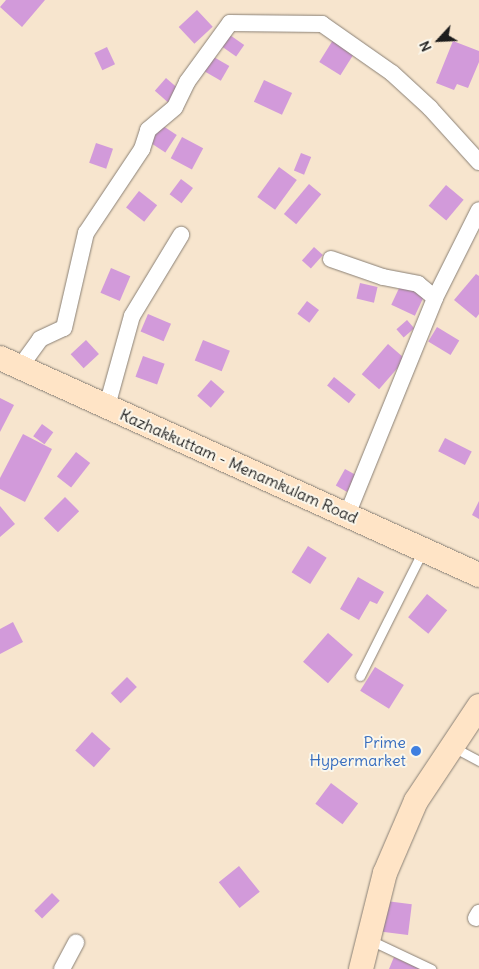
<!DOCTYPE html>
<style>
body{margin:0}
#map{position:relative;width:479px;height:969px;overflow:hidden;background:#f7e5ce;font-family:Delius,sans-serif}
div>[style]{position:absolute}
.building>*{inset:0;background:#d29ada;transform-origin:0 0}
.roads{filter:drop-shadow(0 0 1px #8a8075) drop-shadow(0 0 1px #8a8075)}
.lane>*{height:9px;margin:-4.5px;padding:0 4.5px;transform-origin:4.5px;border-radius:4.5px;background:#fff}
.street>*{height:16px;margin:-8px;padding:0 8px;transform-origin:8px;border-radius:8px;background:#fff}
.secondary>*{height:24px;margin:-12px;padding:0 12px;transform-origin:12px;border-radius:12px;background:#ffe4c6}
.dots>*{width:14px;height:14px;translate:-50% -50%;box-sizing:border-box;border:2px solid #fbf7ec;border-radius:50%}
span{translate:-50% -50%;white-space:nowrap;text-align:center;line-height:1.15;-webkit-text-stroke:4px #fbf7ec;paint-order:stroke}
.street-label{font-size:16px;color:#1c1c1c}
.shop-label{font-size:16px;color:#366cbe}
.right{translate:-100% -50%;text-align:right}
.north{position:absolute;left:414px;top:15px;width:50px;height:50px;-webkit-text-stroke:4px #fbf7ec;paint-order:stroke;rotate:245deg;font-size:14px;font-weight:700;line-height:20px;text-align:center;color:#1c1c1c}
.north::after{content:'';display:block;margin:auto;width:18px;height:22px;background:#1c1c1c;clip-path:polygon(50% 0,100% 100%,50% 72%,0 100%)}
</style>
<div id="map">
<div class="building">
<div style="clip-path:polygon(6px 0,45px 0,22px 27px,0 7px)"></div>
<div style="left:197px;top:10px;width:23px;height:25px;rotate:47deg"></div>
<div style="left:227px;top:33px;width:21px;height:14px;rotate:35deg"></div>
<div style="left:333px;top:40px;width:25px;height:26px;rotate:32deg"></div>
<div style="clip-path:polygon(453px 41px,479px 51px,479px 62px,468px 88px,457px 84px,454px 90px,436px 83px)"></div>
<div style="left:107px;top:47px;width:19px;height:14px;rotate:65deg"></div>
<div style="left:212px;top:56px;width:20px;height:17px;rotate:30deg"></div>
<div style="left:166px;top:78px;width:18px;height:17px;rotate:41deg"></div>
<div style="left:264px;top:80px;width:31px;height:24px;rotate:25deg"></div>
<div style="left:160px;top:124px;width:20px;height:21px;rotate:33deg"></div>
<div style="left:182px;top:137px;width:24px;height:24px;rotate:28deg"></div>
<div style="left:96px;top:143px;width:18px;height:21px;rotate:19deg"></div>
<div style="left:301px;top:153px;width:11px;height:19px;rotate:22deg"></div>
<div style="left:279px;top:167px;width:22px;height:37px;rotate:36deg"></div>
<div style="left:181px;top:179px;width:15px;height:19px;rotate:37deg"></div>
<div style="left:309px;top:184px;width:16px;height:39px;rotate:40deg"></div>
<div style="left:446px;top:185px;width:23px;height:27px;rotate:40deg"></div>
<div style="left:139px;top:191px;width:23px;height:21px;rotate:38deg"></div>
<div style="left:314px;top:247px;width:12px;height:18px;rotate:42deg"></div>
<div style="left:111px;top:268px;width:21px;height:27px;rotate:23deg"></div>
<div style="clip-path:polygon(476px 274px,479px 276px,479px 314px,476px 318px,454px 300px)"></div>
<div style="left:360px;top:283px;width:18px;height:16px;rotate:13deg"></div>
<div style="left:401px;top:284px;width:26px;height:23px;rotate:25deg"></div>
<div style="left:307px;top:301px;width:15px;height:16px;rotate:37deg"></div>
<div style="left:148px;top:314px;width:25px;height:19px;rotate:23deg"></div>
<div style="left:407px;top:320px;width:11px;height:14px;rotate:49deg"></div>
<div style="left:437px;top:327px;width:26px;height:17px;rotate:31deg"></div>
<div style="left:86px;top:340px;width:19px;height:21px;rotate:47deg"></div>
<div style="left:203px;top:340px;width:29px;height:22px;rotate:22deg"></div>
<div style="left:388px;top:344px;width:23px;height:40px;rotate:41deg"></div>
<div style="left:143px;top:356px;width:23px;height:22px;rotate:20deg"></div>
<div style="left:334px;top:377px;width:28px;height:11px;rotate:39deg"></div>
<div style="left:211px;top:380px;width:18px;height:21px;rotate:41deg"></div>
<div style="clip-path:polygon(0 398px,14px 405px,0 432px)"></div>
<div style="left:42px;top:424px;width:14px;height:15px;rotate:36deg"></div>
<div style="clip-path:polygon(23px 434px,52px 449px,25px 502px,0 489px,0 478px)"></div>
<div style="left:445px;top:438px;width:30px;height:15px;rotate:27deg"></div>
<div style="left:76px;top:452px;width:18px;height:31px;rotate:38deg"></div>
<div style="left:345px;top:469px;width:13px;height:19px;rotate:29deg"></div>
<div style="left:65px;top:497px;width:20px;height:30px;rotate:45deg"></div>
<div style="clip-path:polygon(479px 501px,479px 519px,472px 515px)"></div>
<div style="clip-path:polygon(0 506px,15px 524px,0 537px)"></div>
<div style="left:308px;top:546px;width:22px;height:31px;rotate:32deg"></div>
<div style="clip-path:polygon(358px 577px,384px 592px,377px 604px,370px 601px,359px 620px,340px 609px)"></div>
<div style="left:427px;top:594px;width:26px;height:30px;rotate:39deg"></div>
<div style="clip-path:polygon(13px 622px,23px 642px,0 654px,0 629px)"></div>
<div style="left:328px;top:633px;width:33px;height:38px;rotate:41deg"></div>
<div style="left:375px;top:667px;width:34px;height:28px;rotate:32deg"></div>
<div style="left:127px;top:677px;width:14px;height:23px;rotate:45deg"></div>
<div style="left:92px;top:732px;width:25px;height:25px;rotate:42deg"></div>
<div style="left:331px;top:783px;width:34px;height:26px;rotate:37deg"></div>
<div style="left:239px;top:866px;width:33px;height:26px;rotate:51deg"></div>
<div style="left:52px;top:893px;width:11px;height:25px;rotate:45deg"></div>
<div style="left:386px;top:901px;width:26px;height:31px;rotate:7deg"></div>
<div style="clip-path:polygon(394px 957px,420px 969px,389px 969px)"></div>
</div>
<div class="roads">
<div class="lane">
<div style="left:360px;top:676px;width:141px;rotate:-63.4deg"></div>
<div style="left:453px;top:747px;width:30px;rotate:28deg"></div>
<div style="left:370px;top:940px;width:68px;rotate:25.4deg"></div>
</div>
<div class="street">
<div style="left:331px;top:259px;width:55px;rotate:19.1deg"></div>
<div style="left:383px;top:277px;width:36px;rotate:11deg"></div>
<div style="left:418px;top:284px;width:22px;rotate:39deg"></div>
<div style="left:20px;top:367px;width:34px;rotate:-54deg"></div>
<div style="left:40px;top:339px;width:26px;rotate:-25deg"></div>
<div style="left:64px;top:328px;width:98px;rotate:-77deg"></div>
<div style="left:86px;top:233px;width:101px;rotate:-56.3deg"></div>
<div style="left:142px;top:149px;width:20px;rotate:-72deg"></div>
<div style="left:148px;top:130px;width:35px;rotate:-40deg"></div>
<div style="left:175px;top:107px;width:28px;rotate:-64deg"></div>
<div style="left:187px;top:82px;width:73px;rotate:-53.9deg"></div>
<div style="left:230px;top:23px;width:92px;rotate:0.6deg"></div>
<div style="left:322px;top:24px;width:85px;rotate:35deg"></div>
<div style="left:392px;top:73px;width:52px;rotate:42.6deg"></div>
<div style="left:430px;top:108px;width:73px;rotate:47.8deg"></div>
<div style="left:107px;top:406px;width:93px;rotate:-74.5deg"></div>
<div style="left:132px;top:316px;width:95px;rotate:-58.8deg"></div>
<div style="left:347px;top:515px;width:234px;rotate:-67.9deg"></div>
<div style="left:435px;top:298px;width:98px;rotate:-63.4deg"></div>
<div style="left:476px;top:918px;width:6px;rotate:-59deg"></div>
<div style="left:62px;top:969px;width:30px;rotate:-62deg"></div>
</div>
<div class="secondary">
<div style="left:0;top:358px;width:526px;rotate:24.37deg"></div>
<div style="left:361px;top:969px;width:99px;rotate:-76deg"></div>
<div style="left:385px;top:873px;width:78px;rotate:-66.7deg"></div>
<div style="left:416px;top:801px;width:114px;rotate:-56.4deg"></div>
</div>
</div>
<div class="dots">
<div style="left:416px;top:751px;background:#3f7fe0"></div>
</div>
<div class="street-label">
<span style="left:239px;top:466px;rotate:24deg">Kazhakkuttam - Menamkulam Road</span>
</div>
<div class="shop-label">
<span class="right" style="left:406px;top:751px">Prime<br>Hypermarket</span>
</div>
<div class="north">N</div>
</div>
